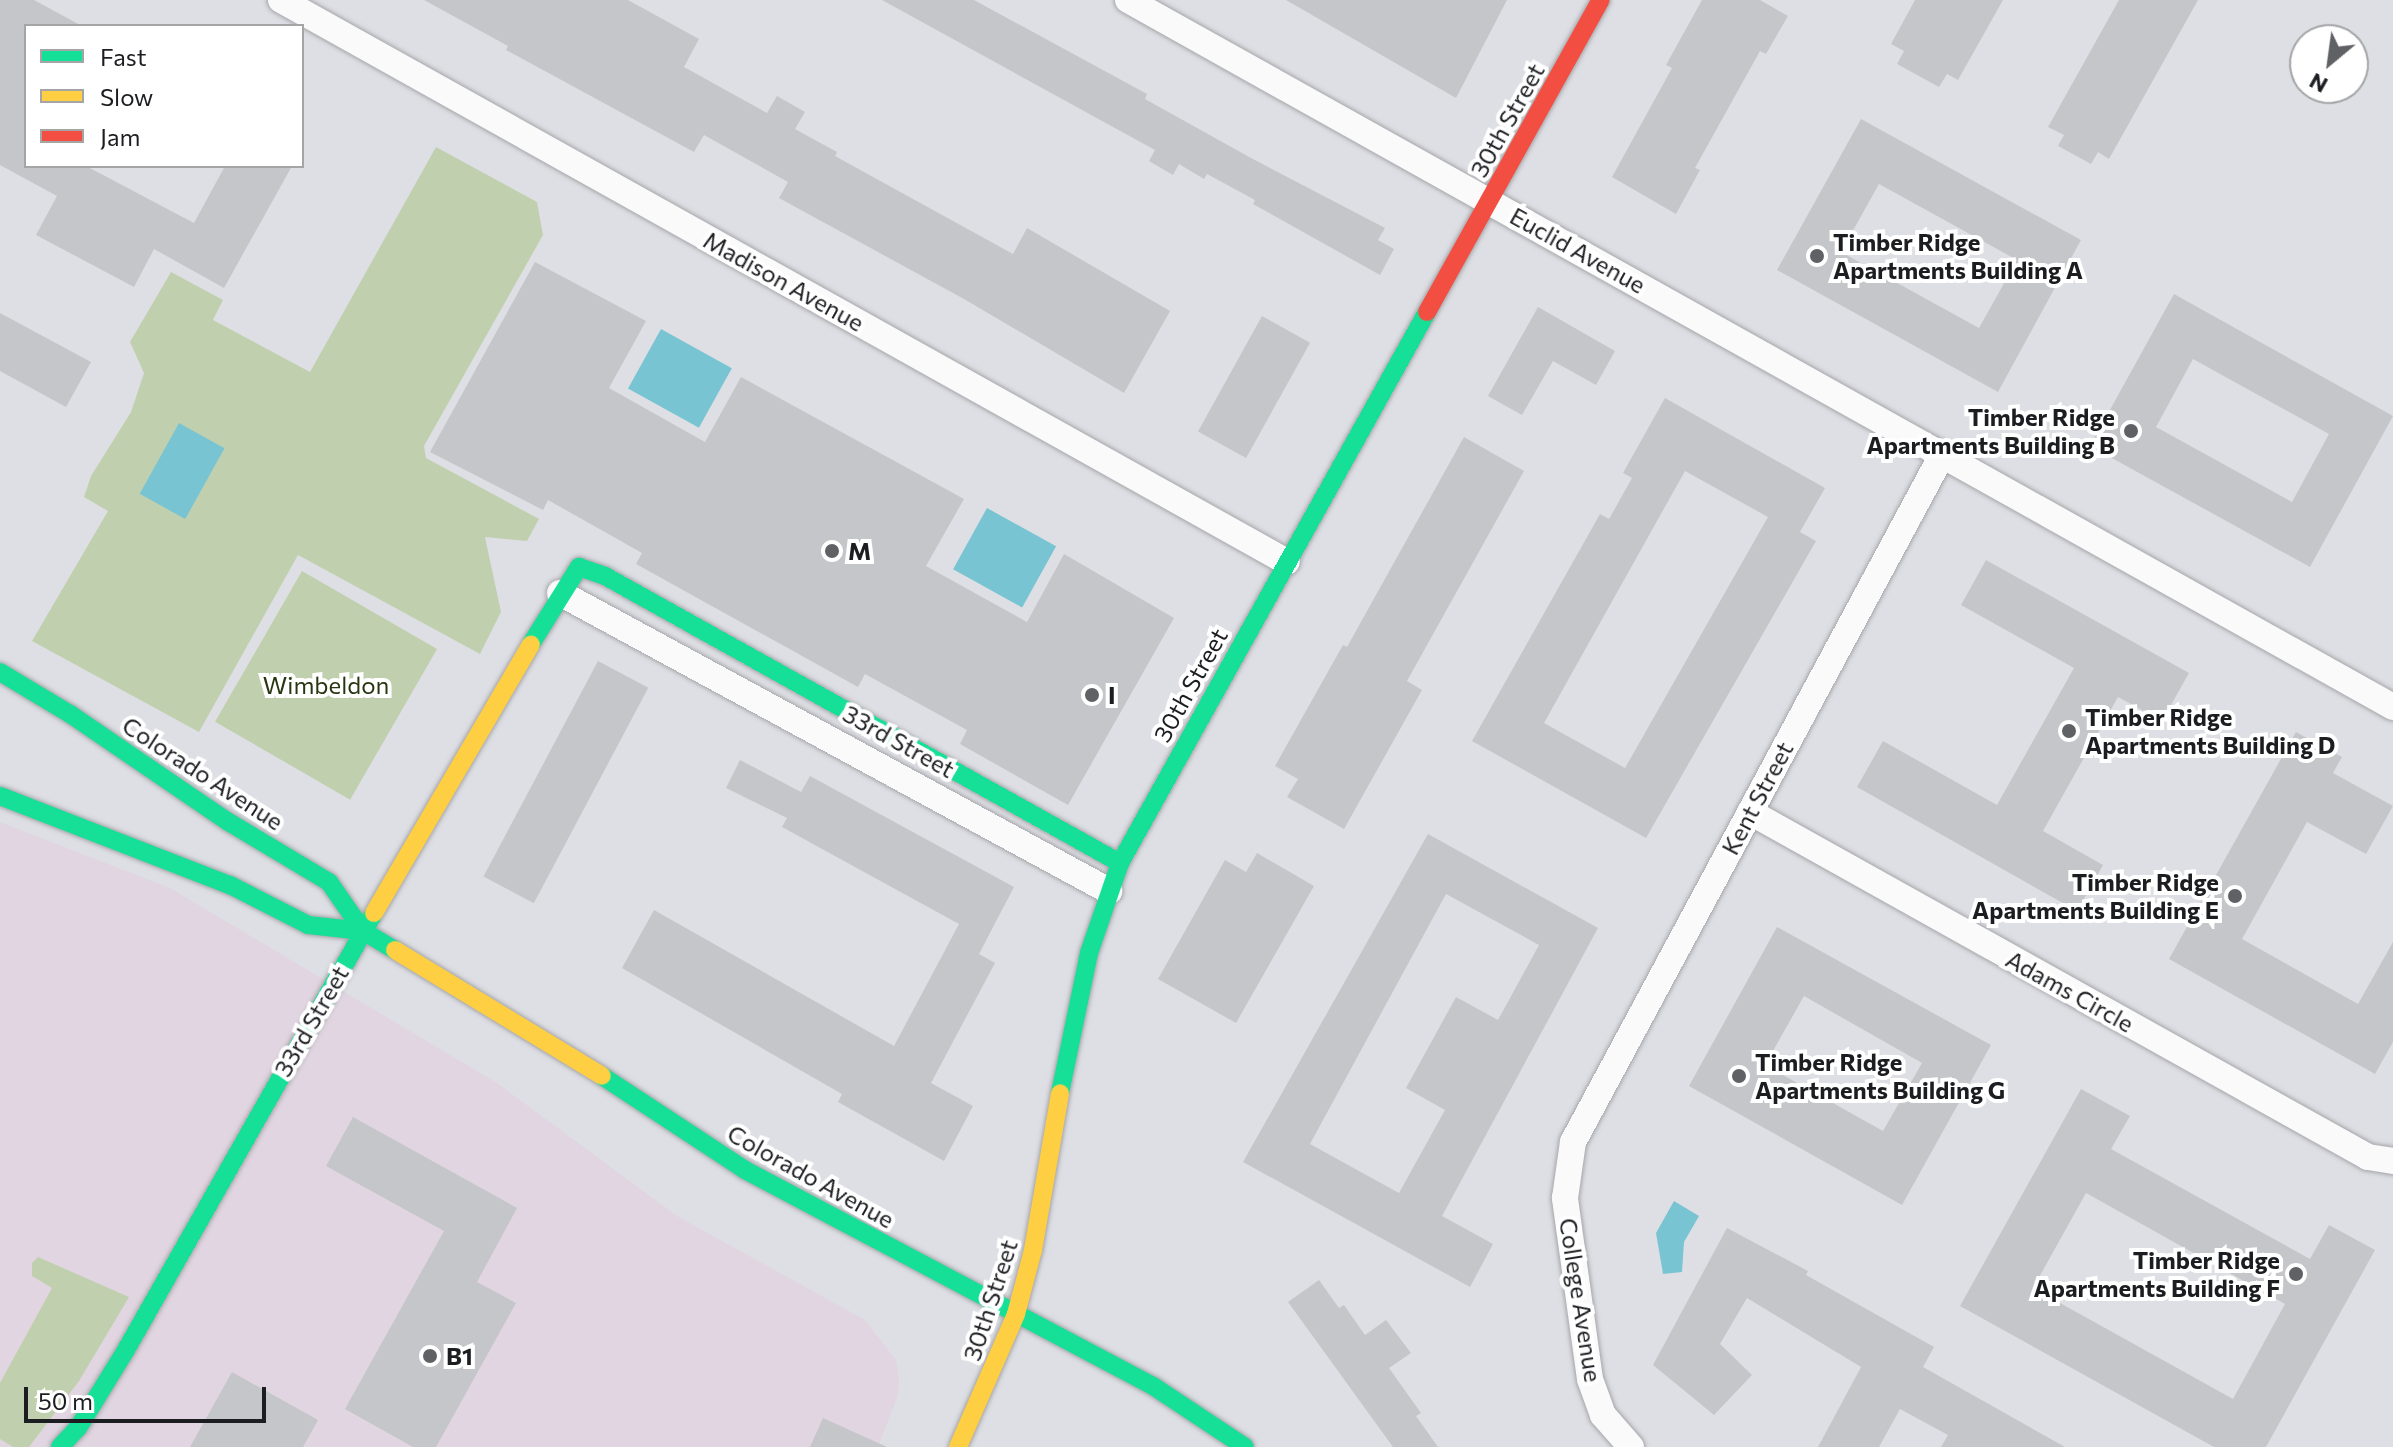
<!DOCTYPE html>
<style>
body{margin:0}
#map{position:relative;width:2393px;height:1447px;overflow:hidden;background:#dedfe4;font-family:Commissioner,sans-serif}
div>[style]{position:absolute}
.education>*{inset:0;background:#e0d5e0}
.green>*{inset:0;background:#c0d0af;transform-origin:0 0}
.water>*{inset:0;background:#78c4d2;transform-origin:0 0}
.building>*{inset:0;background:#c5c6ca;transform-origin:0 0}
.roads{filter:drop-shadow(0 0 2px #a5a6aa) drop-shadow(0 0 2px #a5a6aa)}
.street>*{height:26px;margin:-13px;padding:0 13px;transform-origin:13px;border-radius:13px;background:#fafafb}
.fast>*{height:18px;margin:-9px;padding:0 9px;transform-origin:9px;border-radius:9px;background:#16e098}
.slow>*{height:18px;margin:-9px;padding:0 9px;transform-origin:9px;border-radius:9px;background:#ffcf43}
.jam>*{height:18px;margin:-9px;padding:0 9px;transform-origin:9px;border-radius:9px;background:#f24e42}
.dots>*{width:22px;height:22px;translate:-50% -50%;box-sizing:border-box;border:4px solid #fff;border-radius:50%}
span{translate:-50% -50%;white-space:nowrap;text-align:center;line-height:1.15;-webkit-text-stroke:8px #fff;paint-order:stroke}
.street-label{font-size:24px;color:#1c1d20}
.poi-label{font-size:24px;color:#1c1d20;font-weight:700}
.left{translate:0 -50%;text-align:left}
.right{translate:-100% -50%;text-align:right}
.park-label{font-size:24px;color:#273610}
.legend{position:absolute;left:24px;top:24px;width:280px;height:144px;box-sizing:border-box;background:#fff;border:2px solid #a4a5a6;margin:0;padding:10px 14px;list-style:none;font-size:24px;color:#1c1d20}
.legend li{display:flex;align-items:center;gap:16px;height:40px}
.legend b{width:40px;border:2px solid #a4a5a6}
.north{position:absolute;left:2289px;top:24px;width:80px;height:80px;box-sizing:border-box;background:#fff;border:2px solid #a4a5a6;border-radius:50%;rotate:209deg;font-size:22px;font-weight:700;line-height:32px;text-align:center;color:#1c1d20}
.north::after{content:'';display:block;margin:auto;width:28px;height:36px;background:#606165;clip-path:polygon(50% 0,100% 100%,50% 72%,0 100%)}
.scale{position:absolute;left:24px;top:1387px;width:242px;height:36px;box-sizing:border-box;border:4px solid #1c1d20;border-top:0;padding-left:10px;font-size:24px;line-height:28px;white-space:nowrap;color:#1c1d20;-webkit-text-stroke:6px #fff;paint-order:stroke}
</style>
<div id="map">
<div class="education">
<div style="clip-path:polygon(0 822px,170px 888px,497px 1083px,677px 1216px,865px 1320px,896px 1360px,899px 1378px,898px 1395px,878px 1447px,0 1447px)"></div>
</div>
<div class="green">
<div style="clip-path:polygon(436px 147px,537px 202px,543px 235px,424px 446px,426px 458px,539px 519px,527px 541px,485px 537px,501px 612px,480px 654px,298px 555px,199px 732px,32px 641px,108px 511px,84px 497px,91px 476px,131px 412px,144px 373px,130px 342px,171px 272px,223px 300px,213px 320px,310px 372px)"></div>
<div style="left:302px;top:571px;width:156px;height:174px;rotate:30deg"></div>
<div style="clip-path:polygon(38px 1257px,129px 1297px,79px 1381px,29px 1447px,13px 1447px,0 1439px,0 1383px,52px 1288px,32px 1276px,32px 1263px)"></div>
</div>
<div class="water">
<div style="left:661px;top:329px;width:81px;height:68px;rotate:29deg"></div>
<div style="left:179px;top:423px;width:52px;height:81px;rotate:29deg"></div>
<div style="left:987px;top:508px;width:79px;height:70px;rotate:29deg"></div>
<div style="clip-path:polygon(1674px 1201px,1699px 1216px,1684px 1242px,1682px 1272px,1663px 1274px,1656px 1233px)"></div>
</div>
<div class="building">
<div style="clip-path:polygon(0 0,34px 0,82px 26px,26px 26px,26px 166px,86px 166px,194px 223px,225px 166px,292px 166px,224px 288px,154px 249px,134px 287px,36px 235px,57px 196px,0 165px)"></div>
<div style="clip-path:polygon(424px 0,628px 0,699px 39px,684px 67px,767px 113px,777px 96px,805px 112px,795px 129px,837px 152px,835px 156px,1013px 254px,1027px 228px,1170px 311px,1124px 393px,964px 299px,779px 198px,788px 182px,704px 135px,694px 152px,506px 50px,508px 46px)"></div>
<div style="clip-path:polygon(882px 0,974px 0,1147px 94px,1145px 99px,1251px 158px,1385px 228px,1378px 240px,1394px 249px,1380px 275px,1253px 204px,1255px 200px,1207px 174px,1204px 179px,1179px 164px,1173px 175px,1149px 161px,1155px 150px)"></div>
<div style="clip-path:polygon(1286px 0,1507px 0,1456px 98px)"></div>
<div style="clip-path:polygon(1702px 0,1760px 0,1788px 16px,1766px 54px,1760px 51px,1695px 168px,1700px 170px,1676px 214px,1612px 177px,1672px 68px,1666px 65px)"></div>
<div style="clip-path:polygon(1915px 0,2003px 0,1958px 80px,1947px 74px,1939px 87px,1897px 64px,1904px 51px,1891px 44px)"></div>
<div style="clip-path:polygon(2119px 0,2198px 0,2109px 159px,2098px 152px,2091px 164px,2058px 146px,2064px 135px,2048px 127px)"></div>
<div style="clip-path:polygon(evenodd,1861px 119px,2081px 240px,1998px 392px,1777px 270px,1861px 119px,1879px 184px,2017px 260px,1979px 328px,1841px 252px,1879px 184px)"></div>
<div style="clip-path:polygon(535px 262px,646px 321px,609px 388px,705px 442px,741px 377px,964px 499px,926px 566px,1027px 622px,1064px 554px,1174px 618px,1068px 805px,960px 744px,967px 730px,865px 674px,858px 687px,636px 564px,642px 553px,548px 500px,543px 510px,430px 452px)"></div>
<div style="clip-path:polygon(evenodd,2174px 294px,2393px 416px,2310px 567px,2090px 446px,2174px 294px,2193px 359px,2329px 434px,2292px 502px,2156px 427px,2193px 359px)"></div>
<div style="clip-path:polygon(1538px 307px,1615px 351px,1596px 385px,1553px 361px,1522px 415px,1488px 396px)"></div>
<div style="clip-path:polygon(0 313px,91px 362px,66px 407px,0 371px)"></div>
<div style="left:1262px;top:316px;width:55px;height:132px;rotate:29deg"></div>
<div style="clip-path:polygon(evenodd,1665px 398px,1825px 488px,1800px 532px,1816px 541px,1646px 838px,1472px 741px,1600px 514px,1609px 519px,1632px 478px,1623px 473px,1665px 398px,1685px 471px,1768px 517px,1625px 768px,1544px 723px,1685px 471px)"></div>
<div style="clip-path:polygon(1464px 437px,1524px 471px,1407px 681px,1422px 690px,1344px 829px,1287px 797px,1298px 779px,1275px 766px,1343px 645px,1347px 647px)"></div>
<div style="clip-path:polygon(1986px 560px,2189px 673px,2162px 721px,2118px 697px,2043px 831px,2103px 865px,2077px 911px,1857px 787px,1883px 741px,1997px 805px,2074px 668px,1961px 605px)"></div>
<div style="left:598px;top:661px;width:57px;height:244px;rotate:28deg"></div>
<div style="clip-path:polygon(2296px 732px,2342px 757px,2333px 773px,2393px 806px,2366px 854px,2307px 822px,2242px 939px,2358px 1004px,2393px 942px,2393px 1042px,2375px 1074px,2169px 959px)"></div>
<div style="clip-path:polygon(740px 760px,801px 792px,810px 776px,1014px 887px,979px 954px,995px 963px,931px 1083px,973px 1106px,944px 1161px,838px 1102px,842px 1094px,622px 968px,654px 910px,894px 1046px,959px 924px,782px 827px,787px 818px,726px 788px)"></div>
<div style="clip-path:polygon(evenodd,1428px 834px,1598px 928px,1442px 1216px,1493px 1244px,1470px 1287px,1243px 1162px,1428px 834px,1446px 894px,1539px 945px,1498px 1020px,1456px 997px,1406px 1088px,1445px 1110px,1399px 1193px,1310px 1144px,1446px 894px)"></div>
<div style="clip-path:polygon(1257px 853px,1314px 886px,1236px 1023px,1158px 979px,1225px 860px,1246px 872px)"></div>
<div style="clip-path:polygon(evenodd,1777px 927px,1991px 1045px,1902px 1205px,1689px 1086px,1777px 927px,1804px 996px,1922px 1063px,1883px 1131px,1765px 1065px,1804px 996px)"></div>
<div style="clip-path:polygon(evenodd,2081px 1089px,2130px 1116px,2111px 1149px,2310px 1259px,2329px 1225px,2375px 1250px,2266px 1447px,2214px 1447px,1960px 1306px,2081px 1089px,2086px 1193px,2285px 1304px,2233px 1399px,2033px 1288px,2086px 1193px)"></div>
<div style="clip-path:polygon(353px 1117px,517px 1208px,477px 1282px,516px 1303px,436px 1447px,413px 1447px,345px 1409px,444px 1231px,326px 1166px)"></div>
<div style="clip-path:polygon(1727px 1228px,1808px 1271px,1806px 1275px,1934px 1347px,1923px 1367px,2065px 1447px,1941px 1447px,1948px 1435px,1900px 1409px,1879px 1447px,1818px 1447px,1861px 1367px,1747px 1298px,1720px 1344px,1752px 1375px,1714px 1415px,1653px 1365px)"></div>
<div style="clip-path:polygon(1319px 1280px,1339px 1308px,1344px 1305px,1365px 1335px,1386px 1320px,1411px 1353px,1389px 1368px,1421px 1413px,1416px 1416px,1438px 1447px,1393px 1447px,1288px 1302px)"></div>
<div style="clip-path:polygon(232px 1372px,318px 1420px,303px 1447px,190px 1447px)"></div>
<div style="clip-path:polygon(823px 1418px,887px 1447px,810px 1447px)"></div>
</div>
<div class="roads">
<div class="street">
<div style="left:281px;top:0;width:1152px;rotate:29.19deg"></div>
<div style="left:1128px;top:0;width:1449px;rotate:29.2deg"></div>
<div style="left:560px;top:593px;width:625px;rotate:28.49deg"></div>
<div style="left:1750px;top:812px;width:708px;rotate:29.17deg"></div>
<div style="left:2368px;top:1157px;width:25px;rotate:9deg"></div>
<div style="left:1631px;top:1447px;width:43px;rotate:-131.2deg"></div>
<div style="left:1603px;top:1415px;width:38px;rotate:-110deg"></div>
<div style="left:1590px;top:1379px;width:183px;rotate:-97.9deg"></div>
<div style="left:1565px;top:1198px;width:57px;rotate:-81.9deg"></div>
<div style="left:1573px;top:1142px;width:780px;rotate:-61.76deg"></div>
</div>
<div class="fast">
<div style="left:531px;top:644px;width:91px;rotate:-58.1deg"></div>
<div style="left:579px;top:567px;width:28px;rotate:19deg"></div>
<div style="left:605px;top:576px;width:590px;rotate:29.13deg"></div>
<div style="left:0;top:672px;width:82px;rotate:31deg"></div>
<div style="left:70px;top:714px;width:190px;rotate:34.3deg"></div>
<div style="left:227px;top:821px;width:119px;rotate:30.9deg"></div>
<div style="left:329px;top:882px;width:60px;rotate:55.2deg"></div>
<div style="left:363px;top:931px;width:37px;rotate:31deg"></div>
<div style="left:0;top:796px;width:247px;rotate:21.2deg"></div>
<div style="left:230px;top:885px;width:88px;rotate:27.1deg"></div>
<div style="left:308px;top:925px;width:55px;rotate:6.2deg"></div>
<div style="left:602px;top:1076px;width:171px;rotate:33.3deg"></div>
<div style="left:745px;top:1170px;width:462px;rotate:27.9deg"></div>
<div style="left:1153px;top:1386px;width:110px;rotate:33.5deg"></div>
<div style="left:1060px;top:1093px;width:143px;rotate:-78.3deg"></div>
<div style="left:1089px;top:953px;width:95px;rotate:-71deg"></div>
<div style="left:1120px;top:863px;width:631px;rotate:-60.87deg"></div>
<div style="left:60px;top:1447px;width:26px;rotate:-47deg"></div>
<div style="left:78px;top:1428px;width:92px;rotate:-58.4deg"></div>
<div style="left:126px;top:1350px;width:502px;rotate:-60.42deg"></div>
</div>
<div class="slow">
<div style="left:374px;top:913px;width:311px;rotate:-59.7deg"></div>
<div style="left:395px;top:950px;width:242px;rotate:31.3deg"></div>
<div style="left:958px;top:1447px;width:145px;rotate:-66.4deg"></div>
<div style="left:1016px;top:1314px;width:66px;rotate:-75.1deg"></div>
<div style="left:1033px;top:1250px;width:159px;rotate:-80.2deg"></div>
</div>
<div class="jam">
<div style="left:1427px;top:312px;width:357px;rotate:-60.9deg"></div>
</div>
</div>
<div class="dots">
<div style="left:1817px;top:256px;background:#606165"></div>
<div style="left:2131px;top:431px;background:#606165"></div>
<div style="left:832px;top:551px;background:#606165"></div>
<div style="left:1092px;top:695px;background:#606165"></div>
<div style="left:2069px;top:731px;background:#606165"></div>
<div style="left:2235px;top:896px;background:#606165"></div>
<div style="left:1739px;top:1076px;background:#606165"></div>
<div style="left:2296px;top:1274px;background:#606165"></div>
<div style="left:430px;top:1356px;background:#606165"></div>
</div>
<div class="street-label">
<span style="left:1507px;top:120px;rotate:-61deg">30th Street</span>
<span style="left:1578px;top:250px;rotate:29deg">Euclid Avenue</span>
<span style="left:784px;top:281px;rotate:29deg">Madison Avenue</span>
<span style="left:1190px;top:685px;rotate:-61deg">30th Street</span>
<span style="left:899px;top:741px;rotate:29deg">33rd Street</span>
<span style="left:203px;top:773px;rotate:33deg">Colorado Avenue</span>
<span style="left:1757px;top:798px;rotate:-62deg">Kent Street</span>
<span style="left:2070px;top:991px;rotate:29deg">Adams Circle</span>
<span style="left:311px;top:1021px;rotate:-60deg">33rd Street</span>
<span style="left:811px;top:1176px;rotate:29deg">Colorado Avenue</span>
<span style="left:990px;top:1300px;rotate:-72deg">30th Street</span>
<span style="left:1581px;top:1300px;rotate:81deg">College Avenue</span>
</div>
<div class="poi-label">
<span class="left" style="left:1833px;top:256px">Timber Ridge<br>Apartments Building A</span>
<span class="right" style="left:2115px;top:431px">Timber Ridge<br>Apartments Building B</span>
<span class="left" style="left:848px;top:551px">M</span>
<span class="left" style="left:1108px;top:695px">I</span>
<span class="left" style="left:2085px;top:731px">Timber Ridge<br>Apartments Building D</span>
<span class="right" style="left:2219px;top:896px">Timber Ridge<br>Apartments Building E</span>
<span class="left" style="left:1755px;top:1076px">Timber Ridge<br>Apartments Building G</span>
<span class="right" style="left:2280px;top:1274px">Timber Ridge<br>Apartments Building F</span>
<span class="left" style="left:446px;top:1356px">B1</span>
</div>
<div class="park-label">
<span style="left:326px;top:685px">Wimbeldon</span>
</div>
<ul class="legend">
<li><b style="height:10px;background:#16e098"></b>Fast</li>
<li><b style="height:10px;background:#ffcf43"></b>Slow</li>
<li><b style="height:10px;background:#f24e42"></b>Jam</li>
</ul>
<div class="north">N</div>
<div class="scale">50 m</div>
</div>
